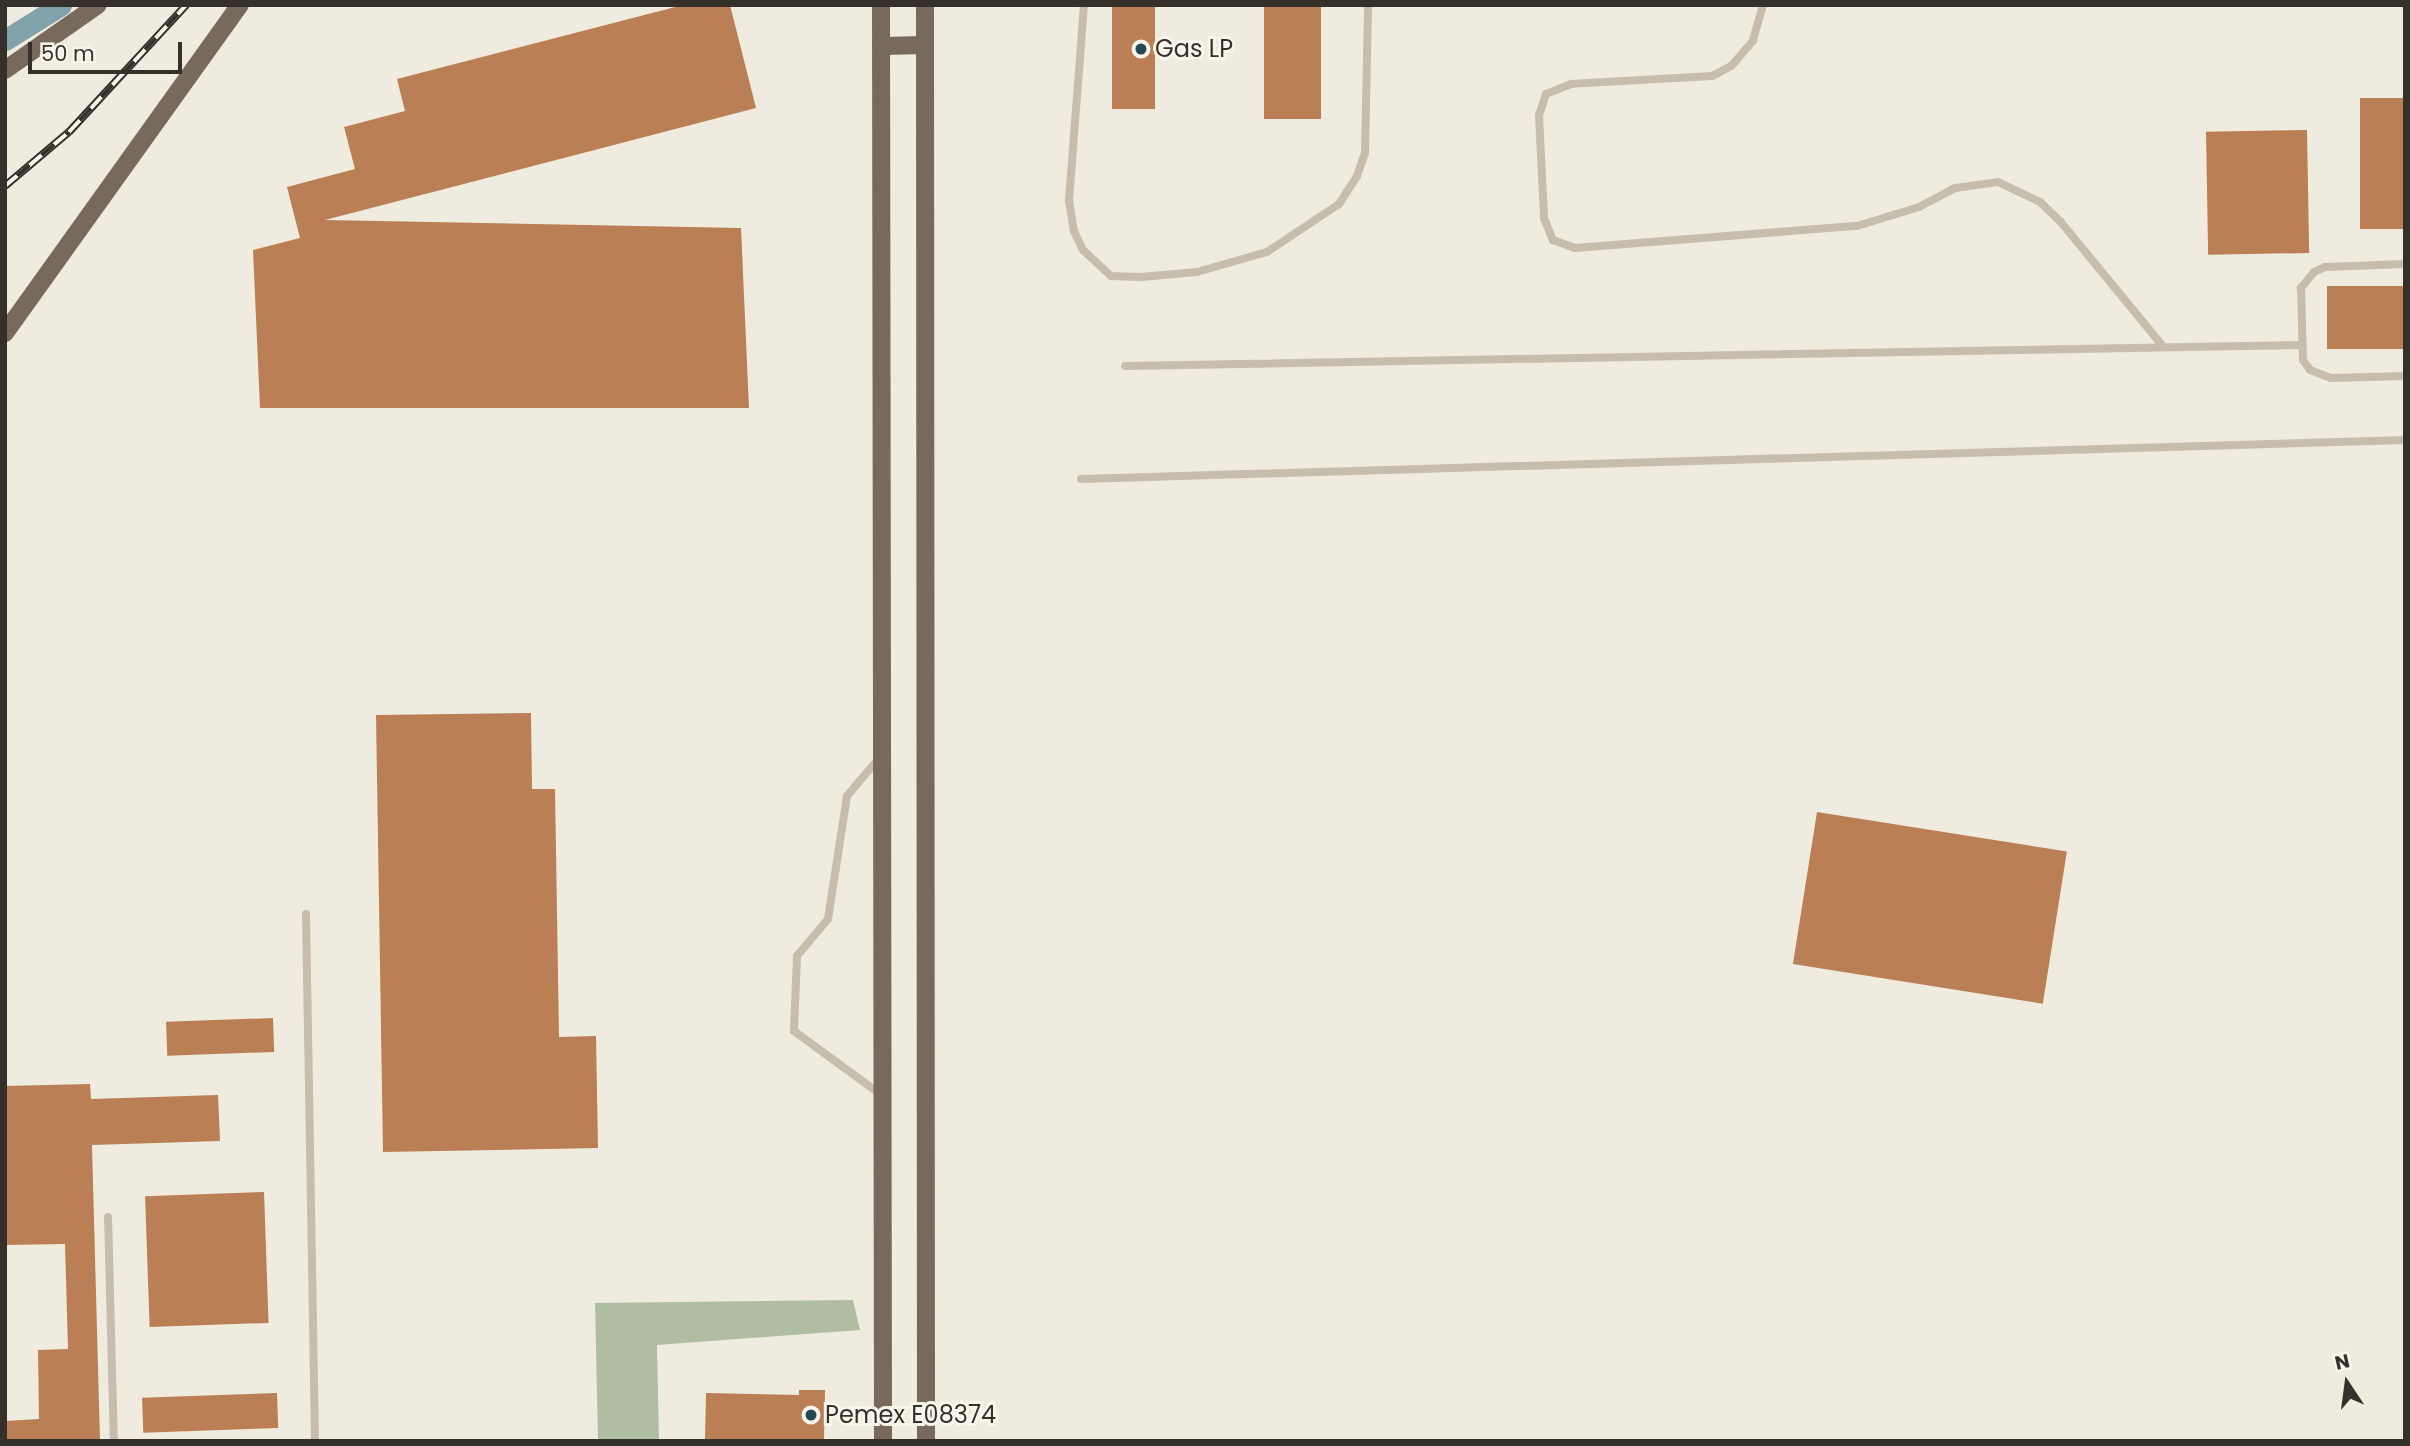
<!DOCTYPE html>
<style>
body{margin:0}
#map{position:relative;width:2410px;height:1446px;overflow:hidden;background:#f0ebdf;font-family:Poppins,sans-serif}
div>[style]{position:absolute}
.green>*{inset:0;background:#afbea0}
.canal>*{height:21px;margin:-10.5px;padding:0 10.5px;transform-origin:10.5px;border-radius:10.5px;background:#81a1ab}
.building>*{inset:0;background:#ba7f54;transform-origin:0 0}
.service>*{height:8px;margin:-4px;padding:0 4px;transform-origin:4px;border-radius:4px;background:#c7bdac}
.primary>*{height:18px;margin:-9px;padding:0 9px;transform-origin:9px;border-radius:9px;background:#776a5d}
.rail>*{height:8px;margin-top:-4px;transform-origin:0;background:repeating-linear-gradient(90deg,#f8f5eb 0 16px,#36302a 0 32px);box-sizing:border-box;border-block:2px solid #36302a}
.dots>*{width:19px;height:19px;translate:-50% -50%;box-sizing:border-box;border:4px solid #f8f5eb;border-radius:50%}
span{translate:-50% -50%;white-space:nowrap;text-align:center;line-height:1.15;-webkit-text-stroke:6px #f8f5eb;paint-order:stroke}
.poi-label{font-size:24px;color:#36302a}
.left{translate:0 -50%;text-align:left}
.frame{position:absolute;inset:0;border:7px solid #36302a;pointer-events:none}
.north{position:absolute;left:2312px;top:1348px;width:70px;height:70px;-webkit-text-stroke:5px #f8f5eb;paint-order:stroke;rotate:347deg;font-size:19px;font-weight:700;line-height:28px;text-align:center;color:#36302a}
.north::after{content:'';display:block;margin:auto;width:24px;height:32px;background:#36302a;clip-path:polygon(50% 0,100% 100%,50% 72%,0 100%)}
.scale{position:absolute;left:28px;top:42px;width:154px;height:32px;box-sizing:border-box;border:4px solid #36302a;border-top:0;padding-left:9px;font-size:21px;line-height:24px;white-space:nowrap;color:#36302a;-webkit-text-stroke:5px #f8f5eb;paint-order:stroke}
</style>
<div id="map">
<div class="green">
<div style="clip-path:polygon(853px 1300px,860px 1330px,657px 1345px,659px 1441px,598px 1441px,595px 1303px)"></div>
</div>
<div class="canal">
<div style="left:5px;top:40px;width:66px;rotate:-32deg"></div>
</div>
<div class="building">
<div style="clip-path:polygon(683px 5px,730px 5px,756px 108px,325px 220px,741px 228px,749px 408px,260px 408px,253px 250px,300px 238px,287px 187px,355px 169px,344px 127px,405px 111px,397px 79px)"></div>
<div style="left:1112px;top:5px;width:43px;height:104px"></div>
<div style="left:1264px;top:5px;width:57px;height:114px"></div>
<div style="left:2405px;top:98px;width:131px;height:45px;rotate:90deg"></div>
<div style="left:2307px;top:130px;width:123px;height:101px;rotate:89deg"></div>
<div style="left:2405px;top:286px;width:63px;height:78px;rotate:90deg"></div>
<div style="clip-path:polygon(531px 713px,532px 789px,555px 789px,559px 1037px,596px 1036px,598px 1148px,383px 1152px,376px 715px)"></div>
<div style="left:1817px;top:812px;width:253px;height:154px;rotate:9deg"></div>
<div style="left:273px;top:1018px;width:34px;height:107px;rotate:88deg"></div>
<div style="clip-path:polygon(90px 1084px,91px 1099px,218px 1095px,220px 1141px,92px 1145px,100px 1441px,5px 1441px,5px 1421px,39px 1419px,38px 1350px,68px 1349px,65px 1244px,5px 1245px,5px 1086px)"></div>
<div style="left:264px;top:1192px;width:131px;height:119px;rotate:88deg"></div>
<div style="clip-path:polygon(799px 1390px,825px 1390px,824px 1441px,705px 1439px,706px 1393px,799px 1395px)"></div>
<div style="left:277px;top:1393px;width:35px;height:135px;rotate:88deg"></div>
</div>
<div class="service">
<div style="left:1084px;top:5px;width:196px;rotate:94.4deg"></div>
<div style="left:1069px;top:200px;width:31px;rotate:81deg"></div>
<div style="left:1074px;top:231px;width:21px;rotate:65deg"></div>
<div style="left:1083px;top:250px;width:38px;rotate:43deg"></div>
<div style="left:1111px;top:276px;width:30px;rotate:2deg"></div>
<div style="left:1141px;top:277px;width:56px;rotate:-5.1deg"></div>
<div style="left:1197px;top:272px;width:73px;rotate:-15.9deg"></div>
<div style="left:1267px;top:252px;width:87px;rotate:-33.7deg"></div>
<div style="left:1339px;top:204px;width:33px;rotate:-57deg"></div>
<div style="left:1357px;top:176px;width:24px;rotate:-71deg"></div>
<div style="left:1365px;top:153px;width:148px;rotate:-88.8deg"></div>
<div style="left:1763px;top:5px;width:37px;rotate:106deg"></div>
<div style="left:1753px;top:41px;width:33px;rotate:131deg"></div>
<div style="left:1731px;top:66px;width:21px;rotate:152deg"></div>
<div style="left:1712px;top:76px;width:141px;rotate:176.8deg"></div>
<div style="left:1571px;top:84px;width:27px;rotate:158deg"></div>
<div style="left:1546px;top:94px;width:22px;rotate:108deg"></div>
<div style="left:1539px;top:115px;width:103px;rotate:87.2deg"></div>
<div style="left:1544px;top:218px;width:24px;rotate:68deg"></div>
<div style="left:1553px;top:240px;width:23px;rotate:20deg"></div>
<div style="left:1575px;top:248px;width:283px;rotate:-4.5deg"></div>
<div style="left:1857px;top:226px;width:65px;rotate:-17deg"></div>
<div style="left:1919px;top:207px;width:41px;rotate:-27.8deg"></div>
<div style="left:1955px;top:188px;width:43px;rotate:-7.9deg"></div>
<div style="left:1998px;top:182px;width:47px;rotate:25.5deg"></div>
<div style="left:2040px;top:202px;width:28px;rotate:44deg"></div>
<div style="left:2060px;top:221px;width:161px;rotate:50.6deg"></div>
<div style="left:2405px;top:264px;width:80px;rotate:177.9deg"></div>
<div style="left:2325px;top:267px;width:12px;rotate:156deg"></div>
<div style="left:2314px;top:272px;width:21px;rotate:129deg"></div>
<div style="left:2301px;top:288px;width:72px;rotate:88.4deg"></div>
<div style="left:2303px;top:360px;width:12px;rotate:55deg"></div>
<div style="left:2310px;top:370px;width:22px;rotate:21deg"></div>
<div style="left:2331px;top:378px;width:74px;rotate:-1.5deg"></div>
<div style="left:1125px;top:366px;width:1177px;rotate:-1.02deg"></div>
<div style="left:1081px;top:479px;width:1325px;rotate:-1.69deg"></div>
<div style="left:880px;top:757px;width:51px;rotate:130.2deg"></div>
<div style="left:847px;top:796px;width:124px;rotate:98.8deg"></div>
<div style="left:828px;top:919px;width:48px;rotate:130deg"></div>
<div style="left:797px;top:956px;width:75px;rotate:92.3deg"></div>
<div style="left:794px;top:1031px;width:107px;rotate:36.2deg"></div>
<div style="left:306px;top:914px;width:527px;rotate:89.02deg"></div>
<div style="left:108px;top:1217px;width:224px;rotate:88.5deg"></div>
</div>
<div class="primary">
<div style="left:881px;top:5px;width:1436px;rotate:89.92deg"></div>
<div style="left:925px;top:5px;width:1436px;rotate:89.96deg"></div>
<div style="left:881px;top:46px;width:44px;rotate:-1.3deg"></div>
<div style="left:5px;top:70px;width:113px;rotate:-35deg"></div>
<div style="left:5px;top:333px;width:403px;rotate:-54.4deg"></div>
</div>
<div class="rail">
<div style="left:5px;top:186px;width:84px;rotate:-40.2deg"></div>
<div style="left:69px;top:132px;width:173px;rotate:-47.3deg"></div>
</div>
<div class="dots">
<div style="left:1141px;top:49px;background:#244854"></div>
<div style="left:811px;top:1415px;background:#244854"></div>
</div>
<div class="poi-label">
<span class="left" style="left:1155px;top:49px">Gas LP</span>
<span class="left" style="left:825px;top:1415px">Pemex E08374</span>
</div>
<div class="frame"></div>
<div class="north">N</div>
<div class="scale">50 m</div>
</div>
